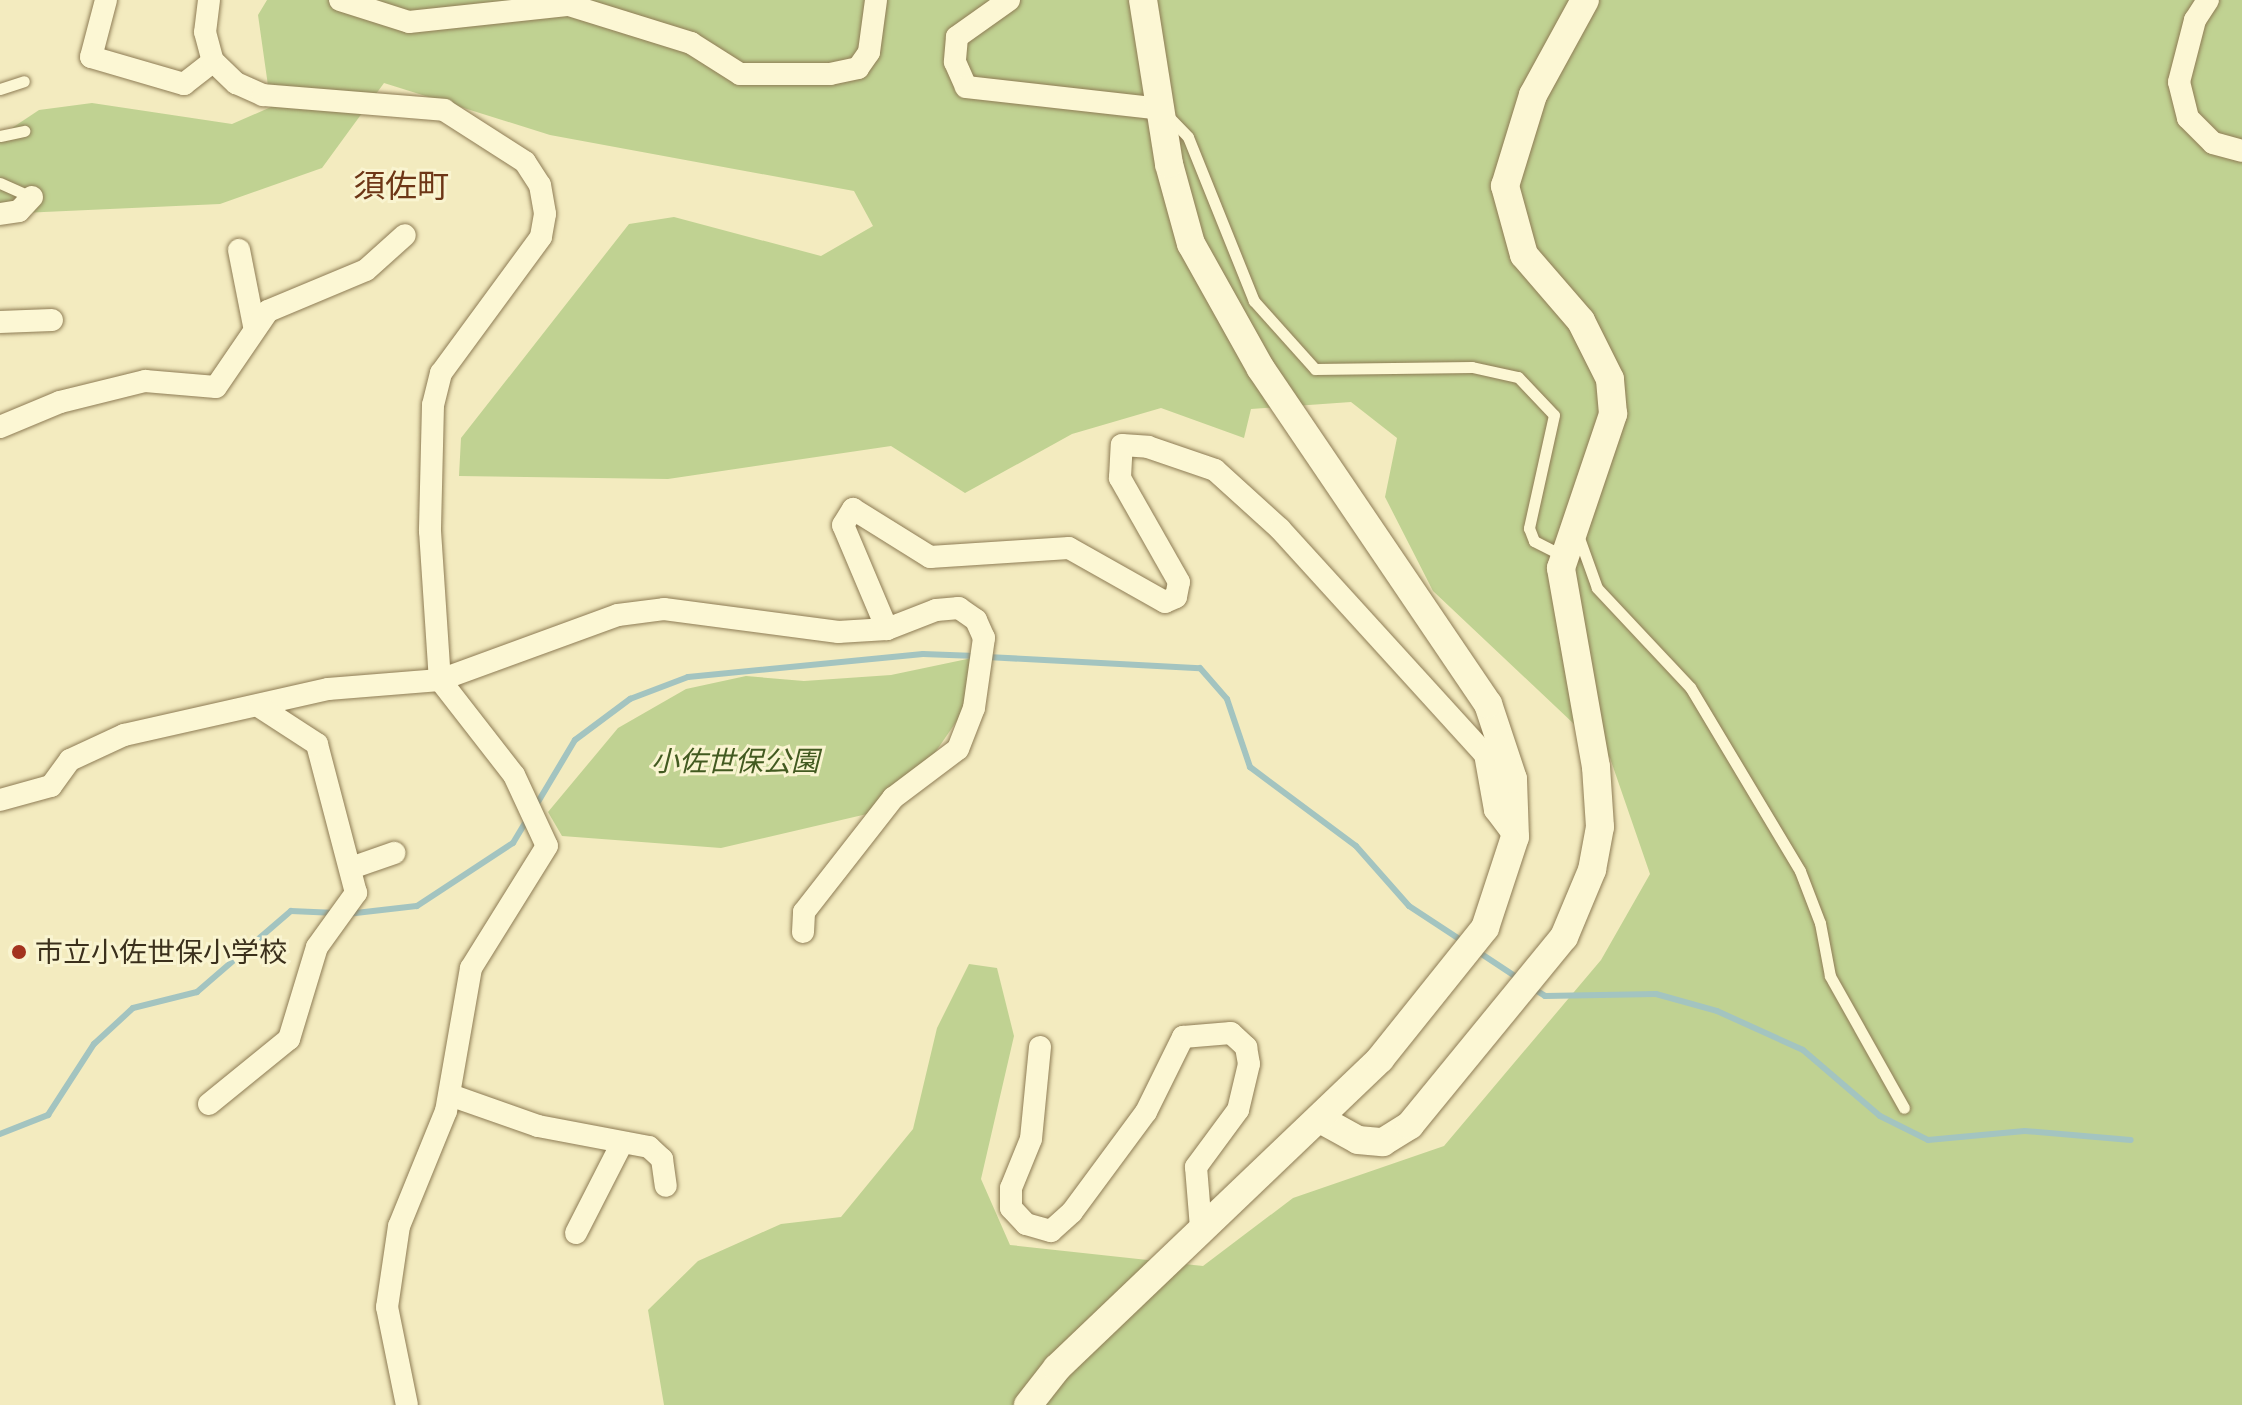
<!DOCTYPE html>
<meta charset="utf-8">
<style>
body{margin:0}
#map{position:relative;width:2242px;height:1405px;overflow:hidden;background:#f3ebbf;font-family:Lora,"Noto Sans JP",serif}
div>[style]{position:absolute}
.green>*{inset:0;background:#c0d292}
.stream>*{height:6px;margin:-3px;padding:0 3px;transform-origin:3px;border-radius:3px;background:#a3c4c0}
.roads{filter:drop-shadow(0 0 2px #8e7c55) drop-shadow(0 0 2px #8e7c55)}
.service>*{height:11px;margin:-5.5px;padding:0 5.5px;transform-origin:5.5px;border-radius:5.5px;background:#fcf7d4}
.minor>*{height:22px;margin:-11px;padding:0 11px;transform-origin:11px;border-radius:11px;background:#fcf7d4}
.tertiary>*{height:28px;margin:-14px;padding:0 14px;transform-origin:14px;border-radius:14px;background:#fcf7d4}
.dots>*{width:22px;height:22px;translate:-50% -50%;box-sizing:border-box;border:4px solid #f9f4d0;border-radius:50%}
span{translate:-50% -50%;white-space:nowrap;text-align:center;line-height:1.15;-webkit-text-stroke:6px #f9f4d0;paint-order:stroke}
.park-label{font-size:28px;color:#425a20;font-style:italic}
.poi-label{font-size:28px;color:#3b301c}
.left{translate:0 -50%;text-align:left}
.quarter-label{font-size:32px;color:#6d3616}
</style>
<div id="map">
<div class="green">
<div style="clip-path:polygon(267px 0,2242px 0,2242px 1405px,664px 1405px,648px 1310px,698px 1261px,781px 1224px,841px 1217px,913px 1129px,937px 1028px,969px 964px,997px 968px,1014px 1036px,981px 1179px,1010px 1245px,1203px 1266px,1293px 1198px,1444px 1146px,1601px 960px,1650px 874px,1610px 758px,1433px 591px,1385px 497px,1397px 438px,1351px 402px,1251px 409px,1244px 438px,1161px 408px,1072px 434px,965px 493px,891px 446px,668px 479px,459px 476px,461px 438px,629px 224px,674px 217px,821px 256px,873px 226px,854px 191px,550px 135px,384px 83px,322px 168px,220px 204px,0 214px,0 136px,39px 110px,92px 103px,232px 124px,271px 107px,258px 15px)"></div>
<div style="clip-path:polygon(972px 658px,965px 709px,932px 757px,867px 814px,721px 848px,562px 836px,548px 812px,618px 728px,686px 689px,746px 676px,804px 681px,891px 675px)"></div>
</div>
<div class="stream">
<div style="left:987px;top:657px;width:213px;rotate:3deg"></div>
<div style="left:1200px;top:668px;width:41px;rotate:48.9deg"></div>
<div style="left:1227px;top:699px;width:72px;rotate:71.3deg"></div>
<div style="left:1250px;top:767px;width:132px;rotate:36.7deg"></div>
<div style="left:1356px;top:846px;width:80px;rotate:48.5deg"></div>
<div style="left:1409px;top:906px;width:66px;rotate:33.2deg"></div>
<div style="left:535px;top:807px;width:78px;rotate:-59.2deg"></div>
<div style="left:575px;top:740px;width:69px;rotate:-36.7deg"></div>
<div style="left:630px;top:699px;width:62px;rotate:-20.8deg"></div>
<div style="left:688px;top:677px;width:236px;rotate:-5.6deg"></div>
<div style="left:923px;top:654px;width:53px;rotate:2.2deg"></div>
<div style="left:347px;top:914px;width:70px;rotate:-6.5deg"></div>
<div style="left:417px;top:906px;width:115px;rotate:-33.3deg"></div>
<div style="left:513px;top:843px;width:27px;rotate:-59deg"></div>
<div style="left:1477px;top:951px;width:53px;rotate:33.4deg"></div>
<div style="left:1534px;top:989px;width:13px;rotate:32deg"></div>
<div style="left:1545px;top:996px;width:111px;rotate:-1deg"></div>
<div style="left:1656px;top:994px;width:63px;rotate:15.6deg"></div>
<div style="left:1717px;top:1011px;width:94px;rotate:24.4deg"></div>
<div style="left:1803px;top:1050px;width:101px;rotate:40.6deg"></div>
<div style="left:1880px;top:1116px;width:54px;rotate:26.6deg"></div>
<div style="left:1928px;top:1140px;width:97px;rotate:-5.3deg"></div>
<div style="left:2025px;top:1131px;width:106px;rotate:4.9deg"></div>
<div style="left:0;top:1134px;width:52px;rotate:-21.6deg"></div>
<div style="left:48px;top:1115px;width:85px;rotate:-57.1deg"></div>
<div style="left:94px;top:1044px;width:53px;rotate:-42.7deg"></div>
<div style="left:133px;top:1008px;width:66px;rotate:-14deg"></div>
<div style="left:197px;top:992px;width:124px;rotate:-40.8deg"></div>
<div style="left:291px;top:911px;width:45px;rotate:2.5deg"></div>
</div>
<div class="roads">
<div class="service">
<div style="left:0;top:89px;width:25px;rotate:-18deg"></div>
<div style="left:1167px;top:115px;width:30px;rotate:46deg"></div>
<div style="left:1188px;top:137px;width:177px;rotate:68.1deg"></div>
<div style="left:1254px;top:301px;width:91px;rotate:48.1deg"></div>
<div style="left:1315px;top:369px;width:157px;rotate:-0.7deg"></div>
<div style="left:1472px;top:367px;width:47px;rotate:12.3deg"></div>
<div style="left:1518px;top:377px;width:52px;rotate:46.5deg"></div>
<div style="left:1554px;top:415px;width:116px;rotate:102.5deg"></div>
<div style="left:1529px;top:528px;width:14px;rotate:69deg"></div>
<div style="left:1534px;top:541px;width:34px;rotate:27deg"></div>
<div style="left:0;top:136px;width:25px;rotate:-12deg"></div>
<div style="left:0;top:183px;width:35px;rotate:24deg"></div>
<div style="left:1578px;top:535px;width:56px;rotate:70.3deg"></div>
<div style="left:1597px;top:588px;width:136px;rotate:46.8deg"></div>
<div style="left:1690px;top:687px;width:214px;rotate:59.1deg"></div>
<div style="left:1800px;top:871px;width:56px;rotate:69deg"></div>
<div style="left:1820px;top:923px;width:54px;rotate:79.3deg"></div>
<div style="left:1830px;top:976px;width:151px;rotate:60.7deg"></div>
</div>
<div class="minor">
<div style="left:106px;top:0;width:59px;rotate:104.7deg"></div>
<div style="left:91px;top:57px;width:97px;rotate:16.2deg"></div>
<div style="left:184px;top:84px;width:37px;rotate:-38deg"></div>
<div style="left:209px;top:0;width:32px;rotate:97deg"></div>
<div style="left:205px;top:32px;width:30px;rotate:75deg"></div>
<div style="left:213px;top:61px;width:32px;rotate:44deg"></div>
<div style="left:236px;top:83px;width:30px;rotate:24deg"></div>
<div style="left:263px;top:95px;width:182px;rotate:4.7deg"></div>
<div style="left:444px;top:110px;width:96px;rotate:32.7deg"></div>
<div style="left:525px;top:162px;width:27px;rotate:57deg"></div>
<div style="left:540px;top:185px;width:29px;rotate:80deg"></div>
<div style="left:545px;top:214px;width:23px;rotate:100deg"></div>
<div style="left:541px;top:237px;width:169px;rotate:126.3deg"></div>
<div style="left:441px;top:373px;width:33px;rotate:104deg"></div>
<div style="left:433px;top:405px;width:126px;rotate:91.4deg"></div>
<div style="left:430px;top:531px;width:149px;rotate:86.2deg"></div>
<div style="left:440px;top:680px;width:120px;rotate:52.1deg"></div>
<div style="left:514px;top:775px;width:78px;rotate:65.1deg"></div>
<div style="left:547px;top:846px;width:144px;rotate:121.9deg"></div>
<div style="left:471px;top:968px;width:145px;rotate:99.9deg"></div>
<div style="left:446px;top:1111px;width:124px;rotate:112.2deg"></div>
<div style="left:399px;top:1226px;width:82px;rotate:98.4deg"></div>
<div style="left:387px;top:1307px;width:100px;rotate:78.5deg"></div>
<div style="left:340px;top:0;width:72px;rotate:17.7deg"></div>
<div style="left:409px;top:22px;width:161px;rotate:-6.1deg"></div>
<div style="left:569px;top:5px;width:128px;rotate:17.3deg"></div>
<div style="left:691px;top:43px;width:58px;rotate:32.3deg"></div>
<div style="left:740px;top:74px;width:90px"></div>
<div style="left:830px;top:74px;width:29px;rotate:-12deg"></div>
<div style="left:858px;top:68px;width:19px;rotate:-55deg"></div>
<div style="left:869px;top:52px;width:52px;rotate:-82.3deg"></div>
<div style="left:1009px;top:0;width:64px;rotate:144.6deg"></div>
<div style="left:957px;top:37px;width:25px;rotate:95deg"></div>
<div style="left:955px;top:62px;width:27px;rotate:66deg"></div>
<div style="left:966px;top:87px;width:196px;rotate:6.4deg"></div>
<div style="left:2208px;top:0;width:24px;rotate:123deg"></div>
<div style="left:2195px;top:20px;width:64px;rotate:104.5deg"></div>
<div style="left:2179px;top:82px;width:37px;rotate:76deg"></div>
<div style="left:2188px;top:118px;width:35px;rotate:45deg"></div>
<div style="left:2213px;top:143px;width:30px;rotate:15deg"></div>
<div style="left:0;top:214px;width:19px;rotate:-9deg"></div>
<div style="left:19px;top:211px;width:19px;rotate:-47deg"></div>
<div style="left:239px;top:250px;width:77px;rotate:78.8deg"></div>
<div style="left:0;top:322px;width:52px;rotate:-2.2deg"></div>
<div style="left:0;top:427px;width:65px;rotate:-22.6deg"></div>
<div style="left:60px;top:402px;width:88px;rotate:-13.9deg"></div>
<div style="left:145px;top:381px;width:71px;rotate:4.8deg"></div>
<div style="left:216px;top:387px;width:92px;rotate:-55.6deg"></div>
<div style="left:268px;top:311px;width:106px;rotate:-22.7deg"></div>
<div style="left:366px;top:270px;width:52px;rotate:-41.9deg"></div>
<div style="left:0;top:800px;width:53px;rotate:-15.4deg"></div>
<div style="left:51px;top:786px;width:32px;rotate:-54deg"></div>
<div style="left:70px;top:760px;width:60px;rotate:-24.8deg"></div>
<div style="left:124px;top:735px;width:209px;rotate:-12.7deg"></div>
<div style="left:328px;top:689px;width:112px;rotate:-4.6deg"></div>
<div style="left:440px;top:680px;width:189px;rotate:-20.1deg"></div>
<div style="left:618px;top:615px;width:46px;rotate:-7.4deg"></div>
<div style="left:664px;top:609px;width:176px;rotate:7.5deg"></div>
<div style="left:838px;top:632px;width:49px;rotate:-3.5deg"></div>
<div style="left:887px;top:629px;width:113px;rotate:-112.9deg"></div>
<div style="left:843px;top:525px;width:19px;rotate:-58deg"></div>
<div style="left:853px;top:509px;width:91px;rotate:31.9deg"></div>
<div style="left:930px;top:557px;width:139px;rotate:-3.7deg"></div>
<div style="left:1069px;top:548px;width:110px;rotate:29.4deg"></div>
<div style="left:1165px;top:602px;width:12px;rotate:-24deg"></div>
<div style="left:1176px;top:597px;width:15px;rotate:-79deg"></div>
<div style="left:1179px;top:582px;width:120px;rotate:-119.6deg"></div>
<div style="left:1120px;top:478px;width:33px;rotate:-87deg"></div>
<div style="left:1122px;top:445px;width:26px;rotate:4deg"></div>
<div style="left:1148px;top:447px;width:71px;rotate:18.9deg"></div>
<div style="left:1215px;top:470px;width:88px;rotate:42.2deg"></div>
<div style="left:1280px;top:529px;width:304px;rotate:47.7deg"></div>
<div style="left:1485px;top:754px;width:57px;rotate:79.9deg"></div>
<div style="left:1495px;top:810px;width:34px;rotate:53deg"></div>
<div style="left:351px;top:868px;width:46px;rotate:-19.2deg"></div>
<div style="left:803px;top:932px;width:20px;rotate:-87deg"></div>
<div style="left:804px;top:912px;width:145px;rotate:-52deg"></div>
<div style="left:893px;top:798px;width:81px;rotate:-37deg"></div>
<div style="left:958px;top:749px;width:44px;rotate:-68.7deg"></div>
<div style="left:974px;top:708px;width:71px;rotate:-81.9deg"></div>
<div style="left:984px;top:638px;width:20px;rotate:-114deg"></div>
<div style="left:976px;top:620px;width:21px;rotate:-145deg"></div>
<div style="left:959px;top:608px;width:23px;rotate:175deg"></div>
<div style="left:936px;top:610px;width:53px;rotate:158.8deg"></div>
<div style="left:1040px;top:1047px;width:92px;rotate:95.6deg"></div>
<div style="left:1031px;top:1139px;width:53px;rotate:112.2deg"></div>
<div style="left:1011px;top:1188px;width:20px;rotate:90deg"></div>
<div style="left:1011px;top:1208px;width:22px;rotate:47deg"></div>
<div style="left:1026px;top:1224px;width:26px;rotate:16deg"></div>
<div style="left:1051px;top:1231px;width:28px;rotate:-42deg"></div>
<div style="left:1072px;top:1212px;width:124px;rotate:-53.5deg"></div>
<div style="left:1146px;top:1112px;width:84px;rotate:-63.7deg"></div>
<div style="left:1183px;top:1037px;width:48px;rotate:-4.8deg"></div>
<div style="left:1231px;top:1033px;width:21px;rotate:43deg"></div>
<div style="left:1246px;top:1047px;width:17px;rotate:80deg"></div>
<div style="left:1249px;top:1064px;width:47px;rotate:103.4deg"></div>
<div style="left:1238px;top:1110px;width:71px;rotate:126.4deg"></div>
<div style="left:1196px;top:1167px;width:61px;rotate:85.3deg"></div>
<div style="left:450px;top:1095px;width:93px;rotate:19.4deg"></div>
<div style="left:538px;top:1126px;width:113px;rotate:10.7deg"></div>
<div style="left:649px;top:1147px;width:18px;rotate:43deg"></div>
<div style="left:662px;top:1159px;width:27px;rotate:82deg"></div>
<div style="left:209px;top:1104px;width:103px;rotate:-39.1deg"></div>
<div style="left:289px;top:1039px;width:96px;rotate:-73.1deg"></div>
<div style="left:317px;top:947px;width:67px;rotate:-54.2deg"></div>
<div style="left:356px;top:893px;width:154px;rotate:-104.7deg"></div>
<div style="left:317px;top:744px;width:68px;rotate:-147deg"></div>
<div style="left:576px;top:1233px;width:101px;rotate:-62.9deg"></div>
</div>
<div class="tertiary">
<div style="left:1320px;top:1119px;width:43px;rotate:28.9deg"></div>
<div style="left:1358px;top:1140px;width:25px;rotate:5deg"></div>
<div style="left:1383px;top:1142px;width:32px;rotate:-32deg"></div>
<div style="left:1410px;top:1125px;width:243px;rotate:-50.7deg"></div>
<div style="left:1564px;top:937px;width:73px;rotate:-67.3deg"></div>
<div style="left:1592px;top:870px;width:44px;rotate:-79.5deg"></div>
<div style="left:1600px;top:827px;width:60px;rotate:-93.8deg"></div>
<div style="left:1596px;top:767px;width:202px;rotate:-100deg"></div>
<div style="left:1561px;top:568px;width:163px;rotate:-71.3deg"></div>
<div style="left:1613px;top:414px;width:35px;rotate:-95deg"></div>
<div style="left:1610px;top:379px;width:65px;rotate:-116.6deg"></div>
<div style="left:1581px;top:321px;width:87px;rotate:-130.8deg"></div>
<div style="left:1524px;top:255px;width:72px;rotate:-105.4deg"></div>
<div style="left:1505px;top:186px;width:95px;rotate:-72.9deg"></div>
<div style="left:1533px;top:95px;width:108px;rotate:-61.3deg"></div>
<div style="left:1028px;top:1405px;width:47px;rotate:-51.9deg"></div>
<div style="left:1057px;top:1368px;width:447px;rotate:-43.7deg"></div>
<div style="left:1380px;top:1059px;width:168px;rotate:-51.3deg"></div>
<div style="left:1485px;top:928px;width:96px;rotate:-71.8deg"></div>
<div style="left:1515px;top:837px;width:58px;rotate:-92deg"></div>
<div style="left:1513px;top:779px;width:79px;rotate:-108.4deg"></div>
<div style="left:1488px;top:704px;width:405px;rotate:-124.1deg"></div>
<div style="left:1261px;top:369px;width:143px;rotate:-119.2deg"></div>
<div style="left:1191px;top:244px;width:83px;rotate:-105.4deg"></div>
<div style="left:1169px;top:164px;width:166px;rotate:-99deg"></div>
</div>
</div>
<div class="dots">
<div style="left:19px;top:952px;background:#a3331f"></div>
</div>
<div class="park-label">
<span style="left:735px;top:761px">小佐世保公園</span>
</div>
<div class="poi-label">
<span class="left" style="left:35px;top:952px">市立小佐世保小学校</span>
</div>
<div class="quarter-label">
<span style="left:401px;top:186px">須佐町</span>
</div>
</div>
